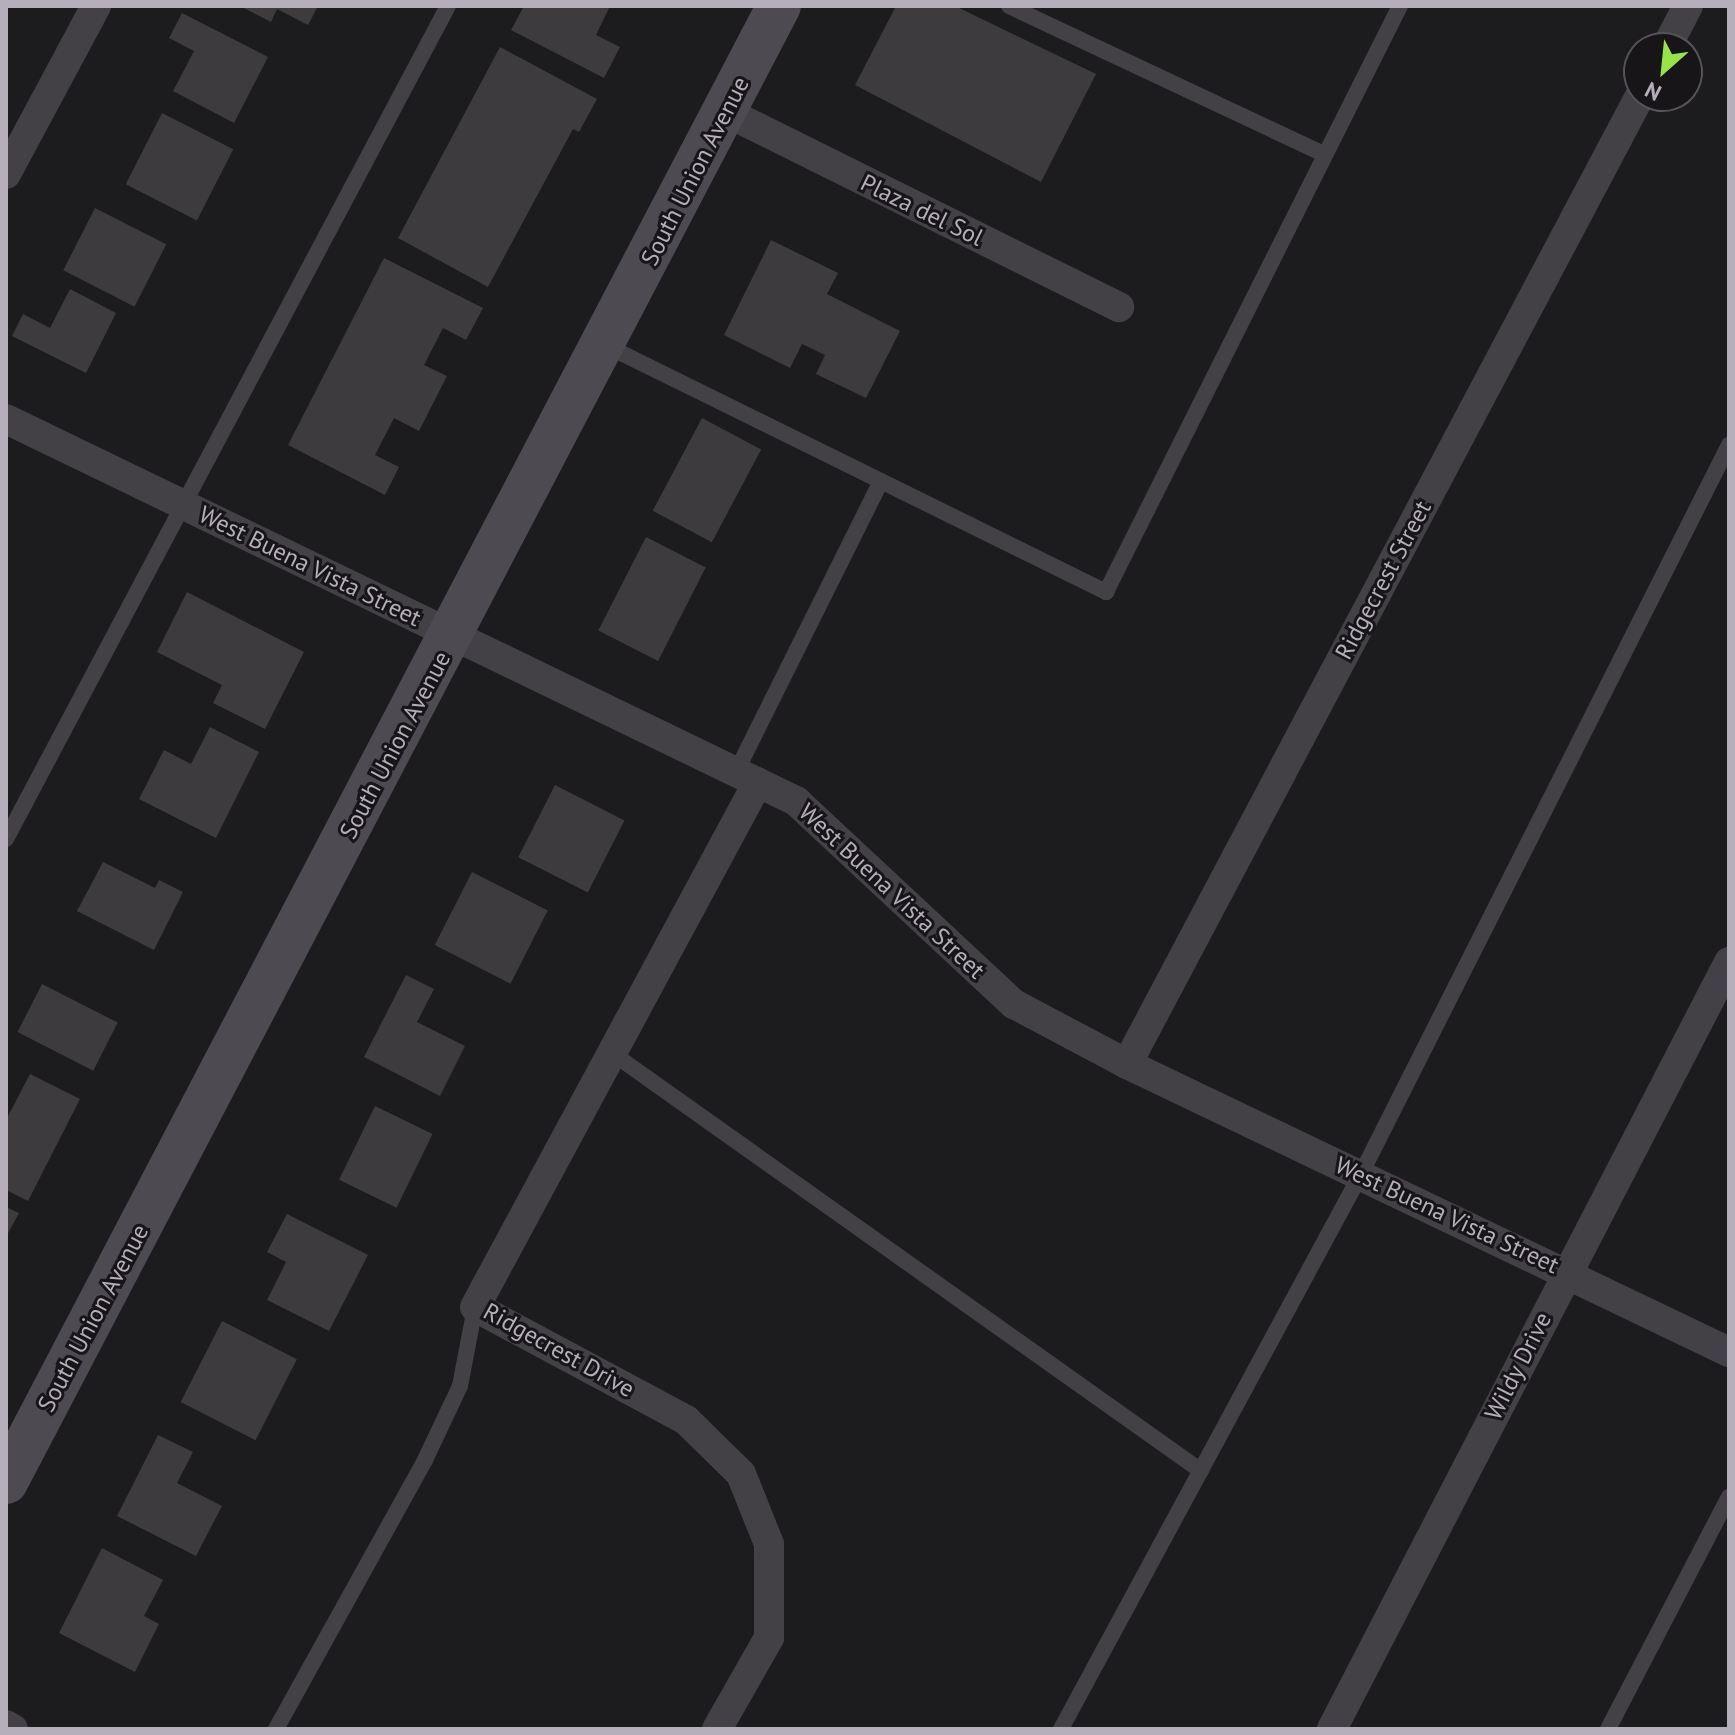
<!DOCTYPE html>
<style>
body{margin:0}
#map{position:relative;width:1735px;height:1735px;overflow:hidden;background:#1c1b1d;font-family:"PT Sans",sans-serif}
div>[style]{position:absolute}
.building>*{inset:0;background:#3d3b3e;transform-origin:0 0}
.service>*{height:16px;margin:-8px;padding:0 8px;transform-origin:8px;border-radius:8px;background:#444146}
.minor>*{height:30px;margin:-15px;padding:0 15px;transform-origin:15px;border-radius:15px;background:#444146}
.secondary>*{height:44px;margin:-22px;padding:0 22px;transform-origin:22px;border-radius:22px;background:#4e4a51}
span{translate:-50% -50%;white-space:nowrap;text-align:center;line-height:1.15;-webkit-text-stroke:6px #171518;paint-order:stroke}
.street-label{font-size:24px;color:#b5aebb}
.frame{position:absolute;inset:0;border:8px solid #b5aebb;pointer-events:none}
.north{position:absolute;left:1623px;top:32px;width:80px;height:80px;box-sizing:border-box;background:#171518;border:2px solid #565259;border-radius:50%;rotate:207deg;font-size:22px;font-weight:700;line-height:32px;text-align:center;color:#b5aebb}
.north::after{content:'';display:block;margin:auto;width:28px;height:36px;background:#98e34c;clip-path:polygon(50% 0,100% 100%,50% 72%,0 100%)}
</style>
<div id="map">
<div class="building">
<div style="clip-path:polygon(240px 6px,318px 6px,308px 25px,277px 9px,271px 22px)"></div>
<div style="clip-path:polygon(524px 6px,610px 6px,596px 35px,620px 47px,604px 78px,511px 30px)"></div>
<div style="clip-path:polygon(896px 6px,955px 6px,1096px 74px,1041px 182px,855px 85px)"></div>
<div style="clip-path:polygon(182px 13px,268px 57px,234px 123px,173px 91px,194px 51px,169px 38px)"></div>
<div style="clip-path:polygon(500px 47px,597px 99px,579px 132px,573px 129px,488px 287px,398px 238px)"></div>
<div style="left:162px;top:113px;width:80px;height:80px;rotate:27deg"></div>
<div style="left:95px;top:208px;width:80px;height:70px;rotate:27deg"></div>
<div style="clip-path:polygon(771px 240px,838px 273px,827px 294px,900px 331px,866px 398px,816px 374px,825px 355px,802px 344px,790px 368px,724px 335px)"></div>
<div style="clip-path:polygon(384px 258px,483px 308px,466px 340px,443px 328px,424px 365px,447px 376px,419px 431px,394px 418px,375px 455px,399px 467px,385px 495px,288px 445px)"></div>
<div style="clip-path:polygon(70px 289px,116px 313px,86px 373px,12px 336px,23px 314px,50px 328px)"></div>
<div style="left:702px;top:418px;width:67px;height:105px;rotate:28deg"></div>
<div style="left:646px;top:537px;width:67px;height:105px;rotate:27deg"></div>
<div style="clip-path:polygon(187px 592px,304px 652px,265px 729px,213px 703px,222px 685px,157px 652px)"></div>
<div style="clip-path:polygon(210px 727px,259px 752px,216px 838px,139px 799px,164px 750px,191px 764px)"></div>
<div style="left:555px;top:785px;width:78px;height:81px;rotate:27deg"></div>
<div style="clip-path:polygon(103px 862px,155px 888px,159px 880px,183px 892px,154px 950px,77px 911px)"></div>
<div style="left:472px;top:872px;width:85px;height:82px;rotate:27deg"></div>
<div style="clip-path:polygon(406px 975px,434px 989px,417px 1022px,465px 1046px,440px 1096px,364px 1057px)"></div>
<div style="left:42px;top:984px;width:85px;height:54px;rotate:27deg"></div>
<div style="clip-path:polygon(30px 1074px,80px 1099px,28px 1201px,6px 1190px,6px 1120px)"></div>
<div style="left:375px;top:1106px;width:64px;height:82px;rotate:26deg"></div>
<div style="clip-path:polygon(6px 1207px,19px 1213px,6px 1237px)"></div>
<div style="clip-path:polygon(287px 1214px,368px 1255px,329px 1331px,267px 1300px,286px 1262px,267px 1252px)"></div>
<div style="left:222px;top:1321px;width:84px;height:91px;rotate:27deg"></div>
<div style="clip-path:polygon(158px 1435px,193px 1452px,177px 1483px,222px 1506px,196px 1556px,117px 1516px)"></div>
<div style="clip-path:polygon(102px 1548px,163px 1580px,144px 1616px,159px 1624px,135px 1672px,59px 1633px)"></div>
</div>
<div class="service">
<div style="left:1009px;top:6px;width:349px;rotate:25.2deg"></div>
<div style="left:605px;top:345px;width:559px;rotate:26.24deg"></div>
<div style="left:1106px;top:592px;width:656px;rotate:-63.36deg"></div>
<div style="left:736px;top:772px;width:325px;rotate:-63.5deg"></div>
<div style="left:6px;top:839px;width:943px;rotate:-62.05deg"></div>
<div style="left:612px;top:1053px;width:722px;rotate:35.36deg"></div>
<div style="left:276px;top:1729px;width:308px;rotate:-61deg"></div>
<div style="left:425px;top:1460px;width:82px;rotate:-64.7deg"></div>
<div style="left:460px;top:1386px;width:80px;rotate:-79.2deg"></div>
<div style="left:1061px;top:1729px;width:631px;rotate:-61.61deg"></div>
<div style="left:1361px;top:1174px;width:817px;rotate:-63.22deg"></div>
<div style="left:1608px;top:1729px;width:262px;rotate:-62.5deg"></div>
</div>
<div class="minor">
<div style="left:1666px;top:48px;width:47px;rotate:-62.4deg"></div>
<div style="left:726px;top:112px;width:439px;rotate:26.4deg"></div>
<div style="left:6px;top:174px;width:191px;rotate:-61.8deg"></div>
<div style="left:6px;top:419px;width:878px;rotate:25.81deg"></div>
<div style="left:796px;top:801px;width:298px;rotate:43deg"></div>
<div style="left:1014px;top:1004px;width:128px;rotate:28deg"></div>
<div style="left:1127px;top:1064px;width:667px;rotate:25.57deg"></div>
<div style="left:1127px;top:1064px;width:1096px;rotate:-62.08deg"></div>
<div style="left:6px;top:1725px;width:8px;rotate:30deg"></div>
<div style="left:717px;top:1729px;width:105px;rotate:-60.3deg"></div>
<div style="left:769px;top:1638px;width:94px;rotate:-90deg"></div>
<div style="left:769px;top:1544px;width:75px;rotate:-111.8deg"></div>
<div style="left:741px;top:1474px;width:77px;rotate:-135.5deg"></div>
<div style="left:686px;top:1420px;width:239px;rotate:-151.8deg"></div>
<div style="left:475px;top:1307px;width:596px;rotate:-61.67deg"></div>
<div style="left:1332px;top:1729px;width:864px;rotate:-62.63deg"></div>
</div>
<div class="secondary">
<div style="left:6px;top:1482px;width:1666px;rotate:-62.36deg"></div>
</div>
<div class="street-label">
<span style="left:695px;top:171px;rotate:-63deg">South Union Avenue</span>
<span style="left:922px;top:210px;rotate:26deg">Plaza del Sol</span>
<span style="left:310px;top:566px;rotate:26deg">West Buena Vista Street</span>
<span style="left:1383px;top:580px;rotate:-62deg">Ridgecrest Street</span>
<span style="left:395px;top:745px;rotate:-62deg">South Union Avenue</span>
<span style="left:892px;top:891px;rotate:43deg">West Buena Vista Street</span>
<span style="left:1447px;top:1215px;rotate:25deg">West Buena Vista Street</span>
<span style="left:93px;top:1318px;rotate:-62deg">South Union Avenue</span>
<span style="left:559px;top:1350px;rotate:29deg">Ridgecrest Drive</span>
<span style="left:1518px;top:1366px;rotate:-63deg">Wildy Drive</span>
</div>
<div class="frame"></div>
<div class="north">N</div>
</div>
